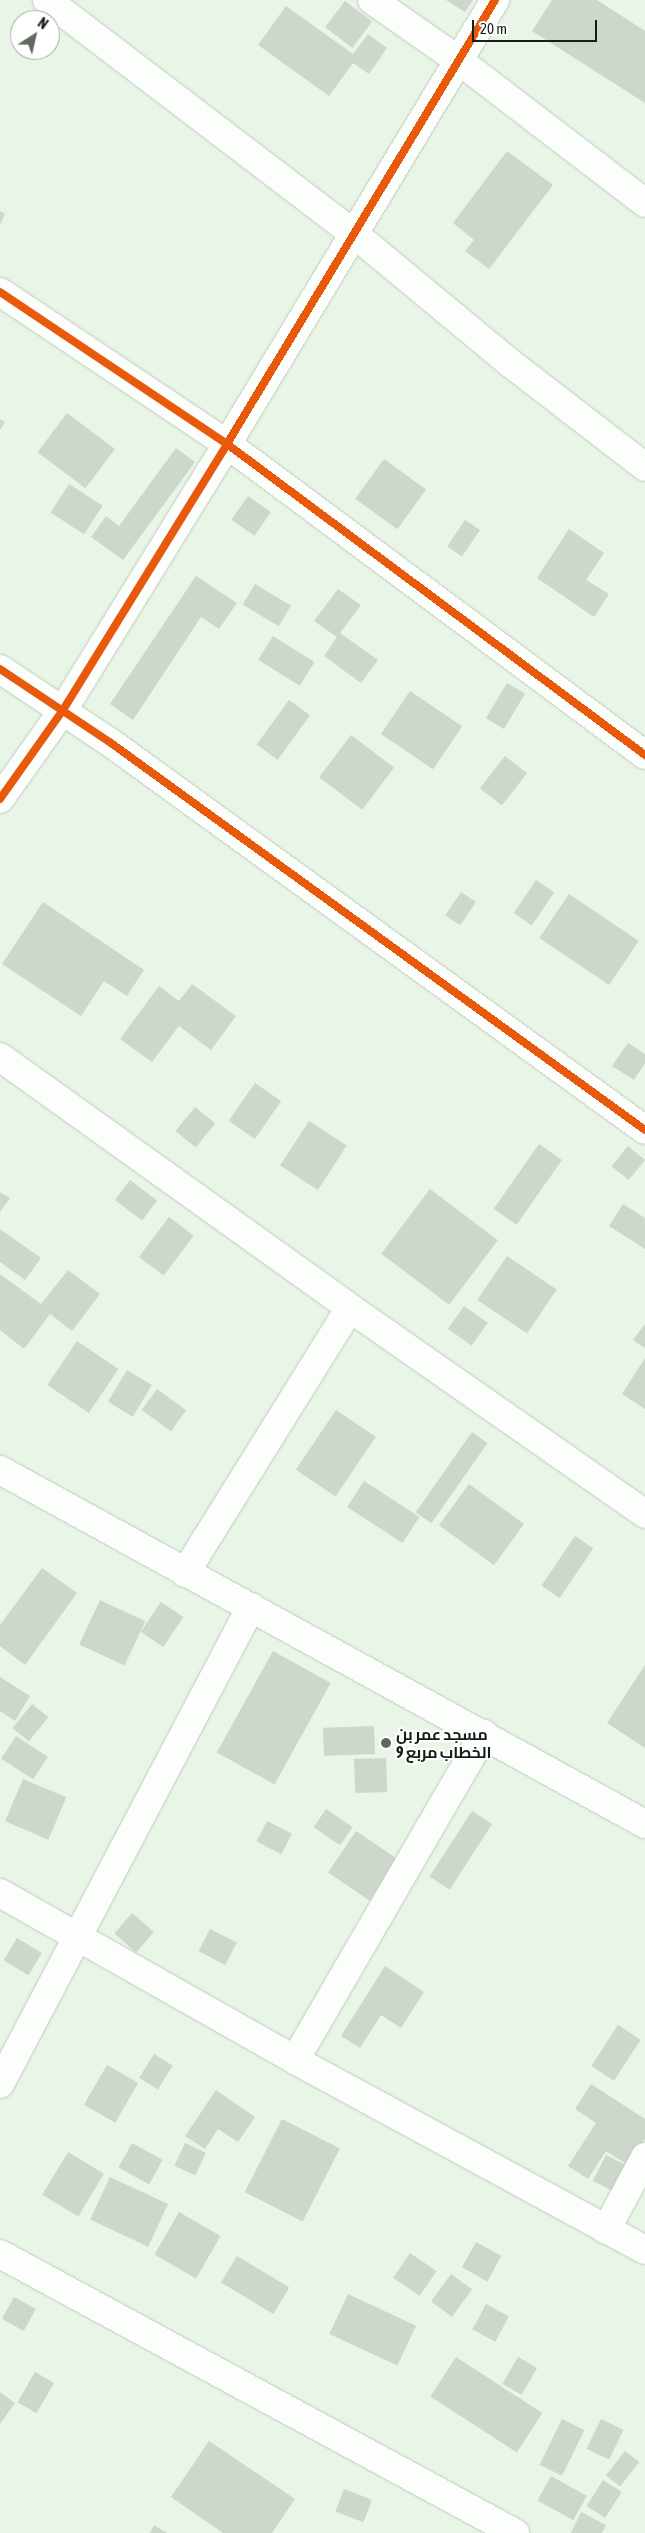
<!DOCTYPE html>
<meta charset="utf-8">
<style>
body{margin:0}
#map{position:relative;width:645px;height:2533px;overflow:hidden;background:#e8f5e7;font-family:"Asap Condensed",Cairo,sans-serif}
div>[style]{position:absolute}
.building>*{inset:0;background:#cdd7cc;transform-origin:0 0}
.roads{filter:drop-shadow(0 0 1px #c0cbbf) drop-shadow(0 0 1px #c0cbbf)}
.minor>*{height:28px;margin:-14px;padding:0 14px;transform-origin:14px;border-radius:14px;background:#fcfefb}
.cycleway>*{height:8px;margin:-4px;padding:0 4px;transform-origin:4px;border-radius:4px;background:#e8590c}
.dots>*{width:14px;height:14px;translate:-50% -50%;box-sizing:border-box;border:2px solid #fff;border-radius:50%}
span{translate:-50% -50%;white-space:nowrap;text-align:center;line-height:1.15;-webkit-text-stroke:4px #fff;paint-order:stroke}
.poi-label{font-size:16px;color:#161f16;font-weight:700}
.left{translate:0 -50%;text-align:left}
.north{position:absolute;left:10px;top:10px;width:50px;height:50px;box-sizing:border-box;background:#fff;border:1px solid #a2a5a2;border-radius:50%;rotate:35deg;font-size:14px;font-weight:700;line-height:20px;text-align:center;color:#161f16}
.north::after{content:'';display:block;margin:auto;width:18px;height:22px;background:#606a5f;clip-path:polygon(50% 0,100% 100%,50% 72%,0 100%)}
.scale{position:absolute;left:472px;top:20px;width:125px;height:22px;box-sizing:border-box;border:2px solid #161f16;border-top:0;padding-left:6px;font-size:15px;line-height:18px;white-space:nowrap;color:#161f16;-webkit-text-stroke:4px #fff;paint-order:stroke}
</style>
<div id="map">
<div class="building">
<div style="clip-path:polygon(446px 0,473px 0,465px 12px)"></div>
<div style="clip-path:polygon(552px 0,597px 0,645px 31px,645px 103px,532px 31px)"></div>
<div style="left:345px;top:1px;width:34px;height:33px;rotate:37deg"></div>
<div style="clip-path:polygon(286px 6px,353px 54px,368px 34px,387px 48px,369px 74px,353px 63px,329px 96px,258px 45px)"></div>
<div style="clip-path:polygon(507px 151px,553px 185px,489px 269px,465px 251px,474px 240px,453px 223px)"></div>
<div style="clip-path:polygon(0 211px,5px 214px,0 225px)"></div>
<div style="left:67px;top:413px;width:60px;height:49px;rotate:37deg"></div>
<div style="clip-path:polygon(0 419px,5px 422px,0 430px)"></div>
<div style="clip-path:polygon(176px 448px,195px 462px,123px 560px,91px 537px,106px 516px,119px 526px)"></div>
<div style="left:384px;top:459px;width:52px;height:49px;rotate:36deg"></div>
<div style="left:69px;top:484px;width:40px;height:34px;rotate:33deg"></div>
<div style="left:248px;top:496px;width:28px;height:29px;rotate:35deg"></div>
<div style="left:465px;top:520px;width:18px;height:32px;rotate:34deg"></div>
<div style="clip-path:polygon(569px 529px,604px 553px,586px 580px,609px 594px,594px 617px,537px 578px)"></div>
<div style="clip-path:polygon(196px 576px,237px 603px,219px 629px,201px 617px,133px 720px,110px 704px)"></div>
<div style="left:255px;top:584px;width:42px;height:24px;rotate:31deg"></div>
<div style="clip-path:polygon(338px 589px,361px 605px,340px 633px,378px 660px,361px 683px,324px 656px,337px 637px,314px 621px)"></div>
<div style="left:273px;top:636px;width:49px;height:28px;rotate:32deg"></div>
<div style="left:507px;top:683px;width:21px;height:41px;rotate:31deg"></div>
<div style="left:410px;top:691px;width:63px;height:52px;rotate:34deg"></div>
<div style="left:289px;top:700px;width:26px;height:55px;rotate:36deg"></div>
<div style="left:351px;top:735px;width:54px;height:53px;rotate:37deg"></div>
<div style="left:505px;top:756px;width:28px;height:41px;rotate:38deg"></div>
<div style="left:536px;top:880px;width:22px;height:40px;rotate:34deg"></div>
<div style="left:461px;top:892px;width:18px;height:28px;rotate:34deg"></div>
<div style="left:569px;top:894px;width:84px;height:53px;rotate:34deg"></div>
<div style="clip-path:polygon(43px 902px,144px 970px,127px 996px,104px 981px,81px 1016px,2px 964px)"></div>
<div style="clip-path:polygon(192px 984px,236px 1016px,211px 1050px,179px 1026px,152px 1062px,120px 1039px,159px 986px,179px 1001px)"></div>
<div style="clip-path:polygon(628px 1043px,645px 1054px,645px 1063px,634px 1080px,612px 1066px)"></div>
<div style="left:255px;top:1083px;width:32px;height:46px;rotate:35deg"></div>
<div style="left:195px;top:1107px;width:26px;height:31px;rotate:39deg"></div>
<div style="left:309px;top:1121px;width:45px;height:53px;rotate:33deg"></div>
<div style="left:539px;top:1144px;width:28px;height:79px;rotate:35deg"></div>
<div style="left:628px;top:1146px;width:22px;height:26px;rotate:39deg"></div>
<div style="left:130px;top:1180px;width:34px;height:25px;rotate:37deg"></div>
<div style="left:430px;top:1189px;width:85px;height:81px;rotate:37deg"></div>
<div style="clip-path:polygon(0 1192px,10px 1198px,0 1212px)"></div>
<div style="clip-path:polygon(623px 1204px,645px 1218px,645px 1249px,609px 1226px)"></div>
<div style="left:169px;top:1217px;width:31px;height:50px;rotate:37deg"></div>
<div style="clip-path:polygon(0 1229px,41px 1258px,25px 1280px,0 1262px)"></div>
<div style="left:507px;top:1256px;width:60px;height:53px;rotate:34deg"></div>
<div style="clip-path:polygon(68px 1270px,100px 1294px,72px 1331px,50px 1314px,24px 1349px,0 1330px,0 1274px,41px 1304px)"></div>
<div style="left:464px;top:1306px;width:29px;height:28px;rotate:35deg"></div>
<div style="clip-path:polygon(645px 1324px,645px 1348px,633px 1340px)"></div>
<div style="left:77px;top:1341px;width:50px;height:53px;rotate:34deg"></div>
<div style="clip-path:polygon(645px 1358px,645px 1409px,622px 1394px)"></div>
<div style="left:127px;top:1370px;width:29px;height:37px;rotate:31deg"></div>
<div style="left:157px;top:1389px;width:36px;height:26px;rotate:36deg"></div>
<div style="left:336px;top:1410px;width:48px;height:72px;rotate:34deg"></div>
<div style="left:472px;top:1432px;width:19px;height:98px;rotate:35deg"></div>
<div style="left:364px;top:1481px;width:66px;height:31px;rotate:33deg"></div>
<div style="left:469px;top:1484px;width:68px;height:51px;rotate:36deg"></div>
<div style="left:575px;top:1536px;width:22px;height:60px;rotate:34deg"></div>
<div style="clip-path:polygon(42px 1568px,77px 1593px,25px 1665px,0 1646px,0 1625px)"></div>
<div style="left:100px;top:1600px;width:50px;height:49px;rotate:25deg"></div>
<div style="left:161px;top:1602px;width:27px;height:36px;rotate:34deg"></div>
<div style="left:273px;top:1651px;width:66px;height:116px;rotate:29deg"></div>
<div style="clip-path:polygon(645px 1665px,645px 1748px,607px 1723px)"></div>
<div style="clip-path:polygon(0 1677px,30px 1696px,15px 1721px,0 1711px)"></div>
<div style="left:32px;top:1704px;width:21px;height:31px;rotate:39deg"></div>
<div style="left:374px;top:1726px;width:28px;height:51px;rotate:88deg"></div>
<div style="left:16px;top:1736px;width:38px;height:27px;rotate:33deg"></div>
<div style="left:386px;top:1758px;width:34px;height:32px;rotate:88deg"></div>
<div style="left:23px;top:1779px;width:47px;height:46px;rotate:23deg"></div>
<div style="left:326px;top:1809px;width:32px;height:22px;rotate:34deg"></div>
<div style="left:472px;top:1811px;width:24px;height:78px;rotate:33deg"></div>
<div style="left:267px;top:1821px;width:28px;height:23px;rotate:27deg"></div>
<div style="left:356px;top:1831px;width:50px;height:50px;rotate:34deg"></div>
<div style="left:132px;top:1913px;width:29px;height:27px;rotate:41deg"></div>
<div style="left:210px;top:1929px;width:30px;height:25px;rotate:27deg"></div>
<div style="left:17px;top:1938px;width:29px;height:26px;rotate:31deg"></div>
<div style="clip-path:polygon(385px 1966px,424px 1992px,401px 2028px,381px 2015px,360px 2048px,341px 2036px)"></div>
<div style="left:618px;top:2025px;width:27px;height:49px;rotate:33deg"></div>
<div style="left:154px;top:2054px;width:22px;height:28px;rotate:32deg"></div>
<div style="left:107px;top:2065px;width:36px;height:46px;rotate:30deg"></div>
<div style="clip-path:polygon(591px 2084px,645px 2119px,645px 2139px,628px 2165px,606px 2151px,588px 2179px,568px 2166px,596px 2123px,575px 2109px)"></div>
<div style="clip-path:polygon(216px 2090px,255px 2117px,238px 2142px,218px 2129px,205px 2149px,185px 2136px)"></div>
<div style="left:282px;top:2119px;width:65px;height:82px;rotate:27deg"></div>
<div style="left:132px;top:2143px;width:35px;height:28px;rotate:29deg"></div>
<div style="left:185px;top:2143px;width:23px;height:25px;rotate:25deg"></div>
<div style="left:68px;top:2152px;width:42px;height:50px;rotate:31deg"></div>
<div style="left:606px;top:2155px;width:30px;height:29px;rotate:27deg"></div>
<div style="left:110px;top:2177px;width:64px;height:47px;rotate:25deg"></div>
<div style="left:179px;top:2212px;width:48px;height:49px;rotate:30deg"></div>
<div style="left:476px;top:2242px;width:29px;height:29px;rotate:29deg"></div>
<div style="left:410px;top:2253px;width:32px;height:30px;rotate:34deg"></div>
<div style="left:237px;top:2256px;width:61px;height:31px;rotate:31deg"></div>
<div style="left:451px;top:2274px;width:26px;height:34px;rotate:36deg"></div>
<div style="left:348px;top:2294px;width:75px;height:44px;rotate:25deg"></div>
<div style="left:14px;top:2297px;width:25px;height:25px;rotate:29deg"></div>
<div style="left:486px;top:2304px;width:26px;height:29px;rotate:28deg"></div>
<div style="left:456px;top:2357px;width:103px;height:47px;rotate:33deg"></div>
<div style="left:518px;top:2357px;width:22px;height:31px;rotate:30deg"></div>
<div style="left:35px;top:2372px;width:22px;height:35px;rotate:30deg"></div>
<div style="clip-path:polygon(0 2392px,15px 2403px,0 2424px)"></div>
<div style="left:562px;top:2419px;width:25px;height:51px;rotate:26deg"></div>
<div style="left:601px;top:2419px;width:25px;height:33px;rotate:26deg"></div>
<div style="clip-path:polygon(209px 2441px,295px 2499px,272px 2533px,223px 2533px,171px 2497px)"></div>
<div style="left:625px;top:2451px;width:18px;height:31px;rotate:38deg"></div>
<div style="left:551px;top:2476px;width:41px;height:28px;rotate:29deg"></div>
<div style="left:603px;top:2480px;width:22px;height:31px;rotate:32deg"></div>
<div style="left:344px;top:2489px;width:30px;height:24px;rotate:21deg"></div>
<div style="clip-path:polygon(581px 2512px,606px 2525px,602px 2533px,571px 2533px)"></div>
<div style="clip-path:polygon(154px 2525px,167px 2533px,150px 2533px)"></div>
</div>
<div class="roads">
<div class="minor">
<div style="left:47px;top:0;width:385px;rotate:37.3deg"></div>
<div style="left:353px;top:233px;width:204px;rotate:39.6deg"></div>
<div style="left:510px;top:363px;width:170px;rotate:37.6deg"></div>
<div style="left:372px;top:0;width:105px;rotate:34.9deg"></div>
<div style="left:458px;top:60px;width:235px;rotate:37.4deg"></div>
<div style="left:0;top:292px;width:273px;rotate:33.8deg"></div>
<div style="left:227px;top:444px;width:521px;rotate:36.65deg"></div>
<div style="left:0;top:669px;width:133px;rotate:33.7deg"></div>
<div style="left:111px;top:743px;width:659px;rotate:35.93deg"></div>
<div style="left:0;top:799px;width:109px;rotate:-54.7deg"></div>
<div style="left:63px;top:710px;width:312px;rotate:-58.3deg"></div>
<div style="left:227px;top:444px;width:519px;rotate:-58.88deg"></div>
<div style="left:0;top:1057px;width:431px;rotate:35.6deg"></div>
<div style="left:350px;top:1308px;width:360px;rotate:34.9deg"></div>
<div style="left:0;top:1470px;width:736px;rotate:28.76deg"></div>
<div style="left:185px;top:1573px;width:312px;rotate:-58.1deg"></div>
<div style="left:0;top:1893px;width:339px;rotate:29.5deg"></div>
<div style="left:295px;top:2060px;width:398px;rotate:28.5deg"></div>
<div style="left:295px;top:2060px;width:377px;rotate:-59.9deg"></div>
<div style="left:0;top:2084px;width:539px;rotate:-62.25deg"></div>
<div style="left:606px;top:2230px;width:83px;rotate:-61.9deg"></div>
<div style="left:0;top:2254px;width:586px;rotate:28.45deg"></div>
</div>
</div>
<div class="cycleway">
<div style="left:0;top:292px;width:273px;rotate:33.8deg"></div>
<div style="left:227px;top:444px;width:521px;rotate:36.65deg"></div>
<div style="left:0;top:669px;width:133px;rotate:33.7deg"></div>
<div style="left:111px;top:743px;width:659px;rotate:35.93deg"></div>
<div style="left:0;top:799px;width:109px;rotate:-54.7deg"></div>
<div style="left:63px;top:710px;width:312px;rotate:-58.3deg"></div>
<div style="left:227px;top:444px;width:519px;rotate:-58.88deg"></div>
</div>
<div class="dots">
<div style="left:386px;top:1743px;background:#606a5f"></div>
</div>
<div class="poi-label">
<span class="left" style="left:396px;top:1743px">مسجد عمر بن<br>الخطاب مربع 9</span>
</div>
<div class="north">N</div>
<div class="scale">20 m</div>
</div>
